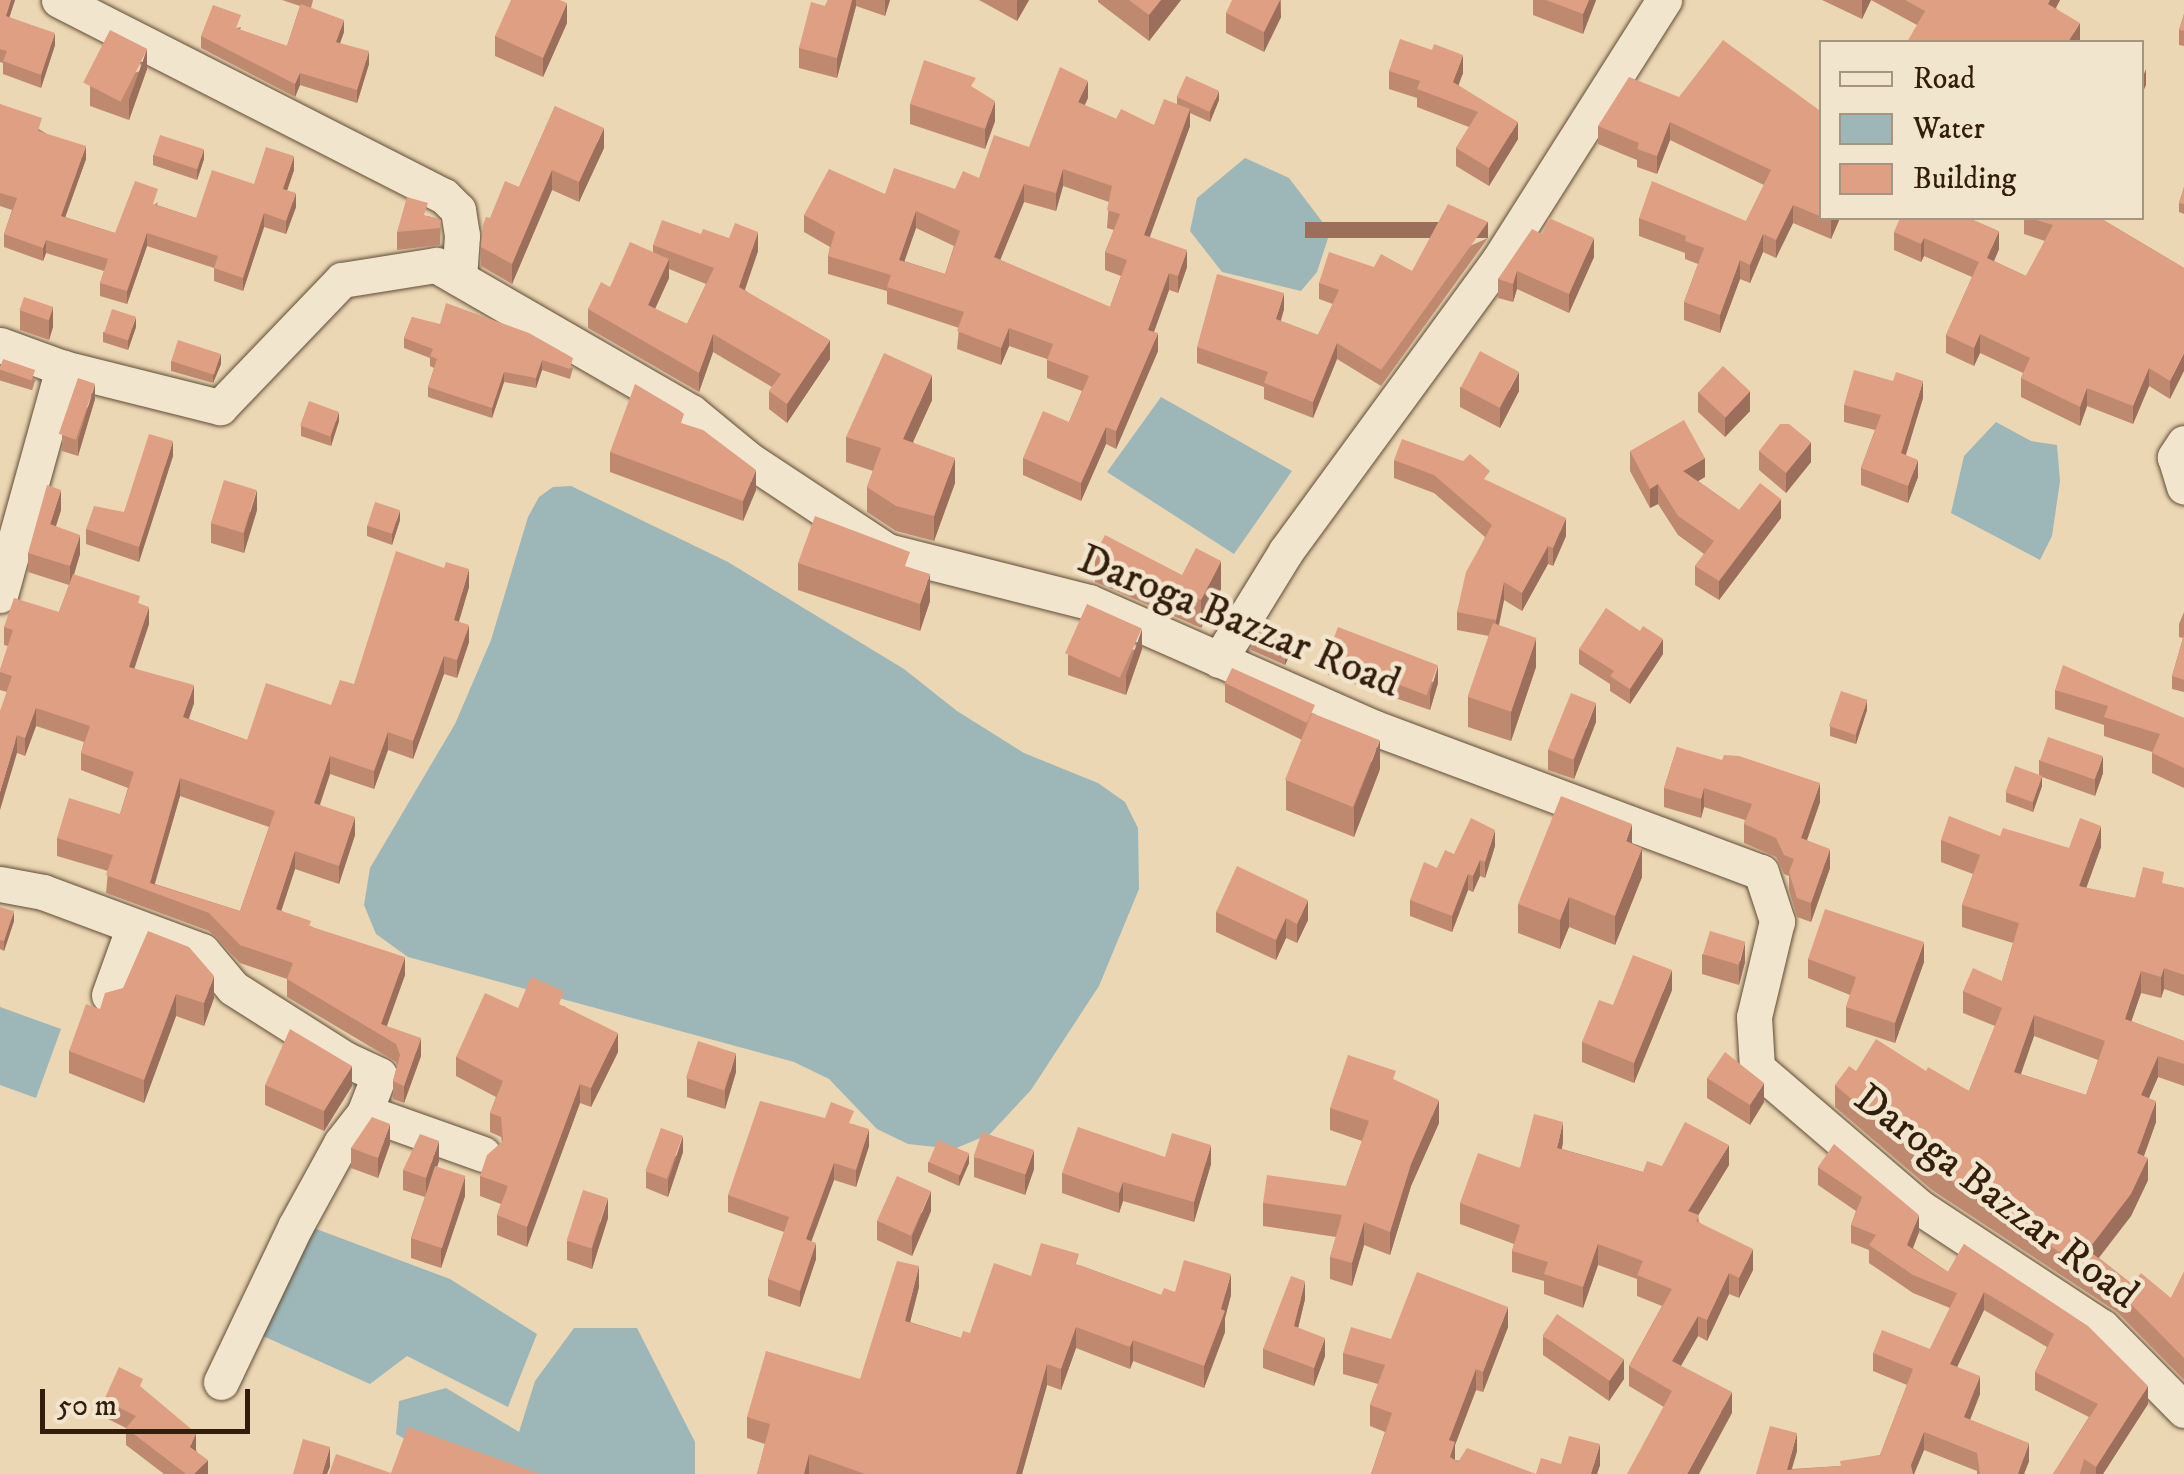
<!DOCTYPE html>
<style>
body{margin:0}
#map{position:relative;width:2184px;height:1474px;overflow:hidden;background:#ebd7b4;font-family:"IM FELL DW Pica",serif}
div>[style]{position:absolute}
.water>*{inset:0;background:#9db7b8}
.roads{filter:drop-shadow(0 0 2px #614c35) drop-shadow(0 0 2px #614c35)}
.street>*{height:35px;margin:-17.5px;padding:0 17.5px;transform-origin:17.5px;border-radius:17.5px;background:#f2e5ce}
.wall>*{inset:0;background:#bf8970;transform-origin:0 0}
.shaded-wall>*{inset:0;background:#9b6f5b;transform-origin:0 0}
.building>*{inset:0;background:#de9f82;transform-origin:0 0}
span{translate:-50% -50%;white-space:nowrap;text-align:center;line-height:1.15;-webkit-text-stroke:9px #f2e5ce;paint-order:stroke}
.street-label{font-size:42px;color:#331d0b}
.legend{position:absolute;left:1819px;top:40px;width:325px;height:180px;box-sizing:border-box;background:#f2e5ce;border:2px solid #a69580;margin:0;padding:12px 18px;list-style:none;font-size:30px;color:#331d0b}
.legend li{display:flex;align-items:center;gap:20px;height:50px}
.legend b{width:50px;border:2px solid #a69580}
.scale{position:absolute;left:40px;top:1389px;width:210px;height:45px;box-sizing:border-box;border:5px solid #331d0b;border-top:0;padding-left:12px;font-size:30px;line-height:35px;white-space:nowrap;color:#331d0b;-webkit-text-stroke:8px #f2e5ce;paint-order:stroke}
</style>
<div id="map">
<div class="water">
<div style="clip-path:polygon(1245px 158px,1289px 178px,1330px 232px,1317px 272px,1301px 291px,1222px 272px,1190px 231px,1197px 198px)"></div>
<div style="clip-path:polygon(1161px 397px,1292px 471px,1234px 554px,1107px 472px)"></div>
<div style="clip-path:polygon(1996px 422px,2031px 441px,2057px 445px,2060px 481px,2052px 536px,2040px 560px,1951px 513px,1964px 456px)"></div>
<div style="clip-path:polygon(571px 486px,728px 562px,904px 669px,957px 711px,1024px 753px,1098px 783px,1125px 802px,1138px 828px,1139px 889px,1099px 986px,1031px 1090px,990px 1134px,954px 1149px,908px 1144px,877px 1129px,829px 1079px,794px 1062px,408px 957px,376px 934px,364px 905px,370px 868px,455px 724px,491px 640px,528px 517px,539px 497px,553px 487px)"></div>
<div style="clip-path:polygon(0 1007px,61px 1029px,36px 1098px,0 1085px)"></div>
<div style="clip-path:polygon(303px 1224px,450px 1279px,537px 1334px,508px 1407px,407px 1356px,370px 1384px,254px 1332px)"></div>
<div style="clip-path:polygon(574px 1328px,637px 1328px,695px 1442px,695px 1474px,467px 1474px,396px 1434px,399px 1401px,446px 1388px,519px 1432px,535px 1381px)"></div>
</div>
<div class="roads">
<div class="street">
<div style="left:59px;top:0;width:432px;rotate:27deg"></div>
<div style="left:444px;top:196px;width:20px;rotate:45deg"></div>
<div style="left:458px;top:210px;width:26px;rotate:81deg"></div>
<div style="left:462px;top:236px;width:42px;rotate:94.1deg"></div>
<div style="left:0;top:345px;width:67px;rotate:20.1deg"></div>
<div style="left:63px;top:368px;width:162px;rotate:14deg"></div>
<div style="left:220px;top:407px;width:176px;rotate:-46.2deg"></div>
<div style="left:342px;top:280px;width:95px;rotate:-9.1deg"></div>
<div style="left:436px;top:265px;width:294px;rotate:30deg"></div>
<div style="left:691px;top:412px;width:74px;rotate:39.5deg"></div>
<div style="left:748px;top:459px;width:167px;rotate:33.5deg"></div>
<div style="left:887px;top:551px;width:208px;rotate:14.2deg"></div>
<div style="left:1089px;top:602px;width:313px;rotate:23.8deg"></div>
<div style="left:1375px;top:728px;width:412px;rotate:20.5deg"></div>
<div style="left:1761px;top:872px;width:52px;rotate:71.9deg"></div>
<div style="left:1777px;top:921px;width:99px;rotate:103.5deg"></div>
<div style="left:1754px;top:1017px;width:51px;rotate:86.6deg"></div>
<div style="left:1757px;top:1068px;width:213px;rotate:40.6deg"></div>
<div style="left:1919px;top:1207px;width:219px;rotate:33.3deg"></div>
<div style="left:2102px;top:1327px;width:117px;rotate:45.3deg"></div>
<div style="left:2184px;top:443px;width:17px;rotate:123deg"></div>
<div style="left:2175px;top:457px;width:31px;rotate:73deg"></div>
<div style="left:0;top:595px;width:236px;rotate:-74.5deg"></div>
<div style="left:1219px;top:660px;width:128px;rotate:-58.4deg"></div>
<div style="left:1286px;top:551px;width:357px;rotate:-53.8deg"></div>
<div style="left:1497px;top:263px;width:312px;rotate:-57.6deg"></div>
<div style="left:0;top:884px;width:44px;rotate:10.5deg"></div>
<div style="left:43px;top:892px;width:170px;rotate:20.4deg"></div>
<div style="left:202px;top:951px;width:48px;rotate:50deg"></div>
<div style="left:233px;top:988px;width:133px;rotate:32.4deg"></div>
<div style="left:345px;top:1059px;width:38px;rotate:25deg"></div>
<div style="left:379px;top:1075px;width:40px;rotate:111deg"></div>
<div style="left:365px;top:1112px;width:125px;rotate:19.6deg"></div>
<div style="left:109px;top:995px;width:73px;rotate:-70.1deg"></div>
<div style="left:221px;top:1382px;width:172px;rotate:-64.5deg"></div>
<div style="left:295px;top:1227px;width:96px;rotate:-61.3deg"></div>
<div style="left:341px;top:1143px;width:39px;rotate:-52deg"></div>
</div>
</div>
<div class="wall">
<div style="clip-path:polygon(0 0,15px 0,9px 17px,55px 45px,41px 88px,3px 74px,3px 63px,0 62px)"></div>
<div style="clip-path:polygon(282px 0,313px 0,311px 8px,344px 32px,340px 43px,369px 64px,357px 103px,300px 85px,295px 97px,201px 48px,201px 36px,241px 27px,240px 30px,287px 46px,300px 6px)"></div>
<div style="clip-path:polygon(828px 0,890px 0,885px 16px,856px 6px,837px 78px,799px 68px,799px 48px,825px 6px)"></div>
<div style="clip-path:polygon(979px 0,1029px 0,1017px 21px)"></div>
<div style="clip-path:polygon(1098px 0,1181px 0,1149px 41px,1098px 2px)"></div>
<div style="clip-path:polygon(1281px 0,1281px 17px,1264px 52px,1226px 33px,1226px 13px)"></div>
<div style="clip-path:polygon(1533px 0,1596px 0,1583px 34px,1533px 15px)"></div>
<div style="clip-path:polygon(1822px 0,1871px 0,1862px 19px)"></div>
<div style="clip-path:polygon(1871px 0,2060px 0,2056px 8px,2080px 41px,1917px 25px)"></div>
<div style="clip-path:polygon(2184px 14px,2184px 46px,2179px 45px,2179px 30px)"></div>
<div style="clip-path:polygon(567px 23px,543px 77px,495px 56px,495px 36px)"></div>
<div style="clip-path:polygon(147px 69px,129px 120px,90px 106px,90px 86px)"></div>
<div style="clip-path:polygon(1389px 71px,1463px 73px,1458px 85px,1518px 139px,1489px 186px,1456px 166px,1456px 148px,1469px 127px,1417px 107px,1417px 98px,1389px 89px)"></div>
<div style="clip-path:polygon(976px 89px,995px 121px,985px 149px,910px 124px,910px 104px)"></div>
<div style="clip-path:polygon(evenodd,1177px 97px,1219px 100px,1210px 122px,1190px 113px,1190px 126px,1149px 237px,1187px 267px,1178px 293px,1169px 290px,1154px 332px,1158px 351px,1116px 449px,1106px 444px,1081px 501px,1023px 475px,1023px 458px,1069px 422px,1082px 391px,1047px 378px,1047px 359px,1009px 346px,1001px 365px,957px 349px,959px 328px,887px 304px,887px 291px,828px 274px,828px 256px,830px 247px,804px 232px,804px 215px,885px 194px,955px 189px,979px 178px,1029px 147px,1088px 98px,1084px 105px,1116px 119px,1154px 125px,1177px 104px,1177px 97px,1063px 186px,1109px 202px,1107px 228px,1114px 230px,1105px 252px,1105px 270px,1121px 276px,1110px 307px,1000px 260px,1024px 202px,1056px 211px,1063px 186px,1177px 97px,916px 228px,954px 246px,945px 274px,904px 261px,916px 228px)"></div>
<div style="clip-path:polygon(1679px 97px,1819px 110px,1840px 218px,1831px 239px,1793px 223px,1776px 258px,1763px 252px,1750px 283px,1740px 279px,1720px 333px,1684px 320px,1684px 302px,1698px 264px,1685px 259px,1685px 253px,1639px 236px,1639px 218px,1746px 221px,1764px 185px,1670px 140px,1657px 174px,1637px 167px,1637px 160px,1598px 144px,1598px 126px)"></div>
<div style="clip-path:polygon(0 104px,86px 159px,65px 217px,115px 233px,158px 202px,157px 205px,196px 218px,254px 184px,294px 170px,287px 191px,296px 207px,286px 234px,264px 227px,243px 291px,214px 281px,214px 268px,147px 246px,127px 304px,100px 296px,100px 283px,104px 271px,46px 253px,43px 261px,4px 247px,4px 234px,12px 210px,0 206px)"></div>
<div style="clip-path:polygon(555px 106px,604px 148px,579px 202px,552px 190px,512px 284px,481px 266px,481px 247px,490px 218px,519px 187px)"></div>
<div style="clip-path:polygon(153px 155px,204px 159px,197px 180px,153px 165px)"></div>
<div style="clip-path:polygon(2184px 187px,2184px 214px,2179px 212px,2179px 203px)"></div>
<div style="clip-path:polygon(428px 216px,441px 220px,440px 245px,397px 250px,397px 232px)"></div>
<div style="clip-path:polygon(2024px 218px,2100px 218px,2184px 268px,2170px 399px,2149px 386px,2133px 424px,2087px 406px,2080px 426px,2021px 397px,2021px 378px,2023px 373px,1980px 353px,1974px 366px,1946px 353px,1946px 335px,1972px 277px,1924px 256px,1921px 262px,1894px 250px,1894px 232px,1999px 249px,1994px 261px,2026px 276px,2045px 241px,2024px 234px)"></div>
<div style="clip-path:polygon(evenodd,701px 234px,758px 251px,745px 290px,830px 359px,787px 423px,769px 409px,769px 391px,772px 387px,713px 352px,699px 392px,588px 328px,588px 309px,610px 287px,653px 252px,653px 245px,701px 234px,669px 269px,706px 284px,687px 324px,655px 309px,669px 278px,669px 269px)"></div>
<div style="clip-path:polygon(1542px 234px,1594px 257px,1569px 313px,1517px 289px,1513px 302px,1498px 298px,1498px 279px)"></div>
<div style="clip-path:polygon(1488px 238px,1381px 386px,1337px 359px,1313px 418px,1264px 399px,1264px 387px,1197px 363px,1197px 347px,1284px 309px,1281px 321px,1318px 335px,1333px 304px,1319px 299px,1319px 283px,1374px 267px,1412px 271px)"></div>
<div style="clip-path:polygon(53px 307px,53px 327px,49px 340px,20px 330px,20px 310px)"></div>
<div style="clip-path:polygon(412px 317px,573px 368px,570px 379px,542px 370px,536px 388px,504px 382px,492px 418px,428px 397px,428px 387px,434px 368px,430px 366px,430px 358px,404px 348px,404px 338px)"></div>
<div style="clip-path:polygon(136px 327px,128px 350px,103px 342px,103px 332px)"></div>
<div style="clip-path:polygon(171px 361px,221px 364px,213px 383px,171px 371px)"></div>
<div style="left:0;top:369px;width:37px;height:11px;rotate:17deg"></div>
<div style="clip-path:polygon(1460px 387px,1519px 391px,1500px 428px,1460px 407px)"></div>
<div style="clip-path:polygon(1698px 392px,1750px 411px,1725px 437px,1698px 412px)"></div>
<div style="clip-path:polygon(1923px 398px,1906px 455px,1918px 477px,1908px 503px,1861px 485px,1861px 468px,1875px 430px,1844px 422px,1844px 405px)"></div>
<div style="clip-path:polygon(95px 399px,78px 456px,62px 451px,62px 435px)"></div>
<div style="clip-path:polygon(932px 400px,913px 442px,955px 483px,934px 541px,896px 531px,867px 512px,867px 487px,873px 471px,846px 462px,846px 437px)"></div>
<div style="clip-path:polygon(339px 421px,331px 446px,301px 436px,301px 426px)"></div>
<div style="clip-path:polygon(684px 424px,756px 490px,743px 521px,610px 472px,610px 452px)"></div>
<div style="clip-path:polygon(1630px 451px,1705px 477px,1698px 481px,1739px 510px,1781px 518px,1719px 600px,1695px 585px,1695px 566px,1704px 554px,1678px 535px,1658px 504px,1650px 508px,1630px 471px)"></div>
<div style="clip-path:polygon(1759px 451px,1811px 462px,1786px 493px,1759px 470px)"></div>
<div style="clip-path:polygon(173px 456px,139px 562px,86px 544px,86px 529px,124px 512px)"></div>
<div style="clip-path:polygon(1394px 460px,1490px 482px,1566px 536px,1553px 566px,1548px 564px,1522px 611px,1504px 600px,1499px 625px,1536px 667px,1511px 741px,1468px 727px,1468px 697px,1489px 636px,1457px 630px,1457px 612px,1485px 537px,1434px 493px,1394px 478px)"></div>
<div style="clip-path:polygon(evenodd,61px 510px,56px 526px,80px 554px,74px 575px,140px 604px,149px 624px,134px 668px,194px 703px,189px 719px,247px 740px,331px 705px,469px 587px,459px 621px,469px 642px,457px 678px,444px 674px,413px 759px,388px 750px,374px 789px,330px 774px,320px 805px,355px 835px,339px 884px,295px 869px,281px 911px,405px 975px,387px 1026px,421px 1056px,404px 1103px,393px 1099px,393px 1081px,397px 1066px,396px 1062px,287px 997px,287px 979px,240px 963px,209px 931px,106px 893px,108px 871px,57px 856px,57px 838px,120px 814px,128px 788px,81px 770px,81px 753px,84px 742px,36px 726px,25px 756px,17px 753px,7px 692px,0 690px,0 670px,8px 646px,4px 645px,4px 627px,59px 612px,69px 585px,28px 572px,28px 553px,61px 510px,180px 796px,269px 827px,240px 911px,155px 884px,180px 796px)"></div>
<div style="clip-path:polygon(257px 510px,244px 553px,211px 543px,211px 523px)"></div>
<div style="clip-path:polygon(400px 520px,392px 545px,367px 536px,367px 526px)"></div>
<div style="clip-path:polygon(1095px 554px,1221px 589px,1201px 628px,1095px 582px)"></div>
<div style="clip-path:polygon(798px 563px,910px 568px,930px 601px,920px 631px,798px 590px)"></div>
<div style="clip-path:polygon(2184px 612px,2184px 692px,2172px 689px,2172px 676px,2183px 638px,2179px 637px,2179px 624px)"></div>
<div style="clip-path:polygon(1251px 640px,1291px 652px,1285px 665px,1251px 650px)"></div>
<div style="clip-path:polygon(1142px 649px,1126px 695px,1068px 675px,1068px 655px)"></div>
<div style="clip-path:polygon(1579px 649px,1663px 654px,1630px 704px,1610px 691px,1610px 684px,1579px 664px)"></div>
<div style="clip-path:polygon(1328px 657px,1438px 683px,1430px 710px,1328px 675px)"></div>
<div style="clip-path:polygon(1225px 683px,1315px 714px,1380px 769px,1354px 837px,1286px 810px,1286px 780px,1302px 740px,1225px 702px)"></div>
<div style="clip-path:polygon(2055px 690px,2184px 718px,2184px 788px,2152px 773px,2152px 752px,2104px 736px,2104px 725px,2055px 709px)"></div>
<div style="clip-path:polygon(1867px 710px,1856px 744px,1830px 736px,1830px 726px)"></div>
<div style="clip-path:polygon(1596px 722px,1574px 779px,1548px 770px,1548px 750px)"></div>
<div style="clip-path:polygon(1677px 747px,1820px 802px,1807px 840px,1830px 868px,1811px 922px,1797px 917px,1789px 890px,1789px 876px,1784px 874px,1776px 857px,1744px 843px,1744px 824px,1745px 820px,1704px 807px,1701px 818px,1664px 807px,1664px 788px)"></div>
<div style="clip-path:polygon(2039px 760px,2103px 773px,2095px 796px,2042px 777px,2042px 786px,2033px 812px,2006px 802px,2006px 792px,2039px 775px)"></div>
<div style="clip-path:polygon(evenodd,2000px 836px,2069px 848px,2101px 847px,2086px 888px,2135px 898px,2164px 884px,2184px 888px,2184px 996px,2164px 989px,2161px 998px,2141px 993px,2131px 1021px,2184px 1041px,2184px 1086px,2158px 1077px,2149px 1098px,2156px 1122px,2144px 1156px,2148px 1180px,2131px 1216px,2099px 1258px,2132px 1284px,2171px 1298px,2184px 1272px,2184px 1380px,2117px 1312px,1932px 1190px,1835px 1107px,1835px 1085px,1856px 1071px,1926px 1071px,1969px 1091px,1995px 1026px,1963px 1013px,1963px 991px,2002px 981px,2013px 943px,1962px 927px,1962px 905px,1973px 874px,1941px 862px,1941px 840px,2000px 836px,2034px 1036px,2098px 1060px,2086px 1095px,2021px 1074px,2034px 1036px)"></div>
<div style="clip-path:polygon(1495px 846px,1485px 878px,1480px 876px,1473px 892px,1468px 890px,1452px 932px,1410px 916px,1410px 900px,1437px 868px,1454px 854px)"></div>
<div style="clip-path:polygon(1642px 877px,1615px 945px,1569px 927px,1560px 949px,1518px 933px,1518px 904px)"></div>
<div style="clip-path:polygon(0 907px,14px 921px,4px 951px,0 949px)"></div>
<div style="clip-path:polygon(1216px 912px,1308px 920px,1297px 943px,1286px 938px,1276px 960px,1216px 932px)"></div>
<div style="clip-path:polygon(1702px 954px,1745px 962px,1739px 985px,1702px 974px)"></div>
<div style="clip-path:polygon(1808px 959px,1924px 962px,1895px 1043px,1846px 1027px,1846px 1007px,1850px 995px,1808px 978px)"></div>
<div style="clip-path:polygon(123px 988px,214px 998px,204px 1026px,176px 1016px,144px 1103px,69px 1073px,69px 1051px,100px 1009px)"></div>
<div style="clip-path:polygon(1672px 990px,1634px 1083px,1582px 1062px,1582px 1042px,1613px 1005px)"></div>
<div style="clip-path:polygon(564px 1006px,618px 1052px,591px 1107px,580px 1103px,527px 1247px,497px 1235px,497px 1215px,501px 1204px,480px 1196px,480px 1176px,502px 1142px,501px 1137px,490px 1132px,490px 1113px,496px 1097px,456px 1076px,456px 1057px,518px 1008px)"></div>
<div style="clip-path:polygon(736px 1072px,725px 1109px,687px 1097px,687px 1078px)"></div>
<div style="clip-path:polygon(1707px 1078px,1764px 1102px,1750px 1125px,1707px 1098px)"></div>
<div style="clip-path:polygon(1396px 1081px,1439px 1123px,1411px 1186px,1390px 1255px,1364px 1245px,1352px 1286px,1330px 1279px,1330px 1257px,1336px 1237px,1263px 1226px,1263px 1203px,1346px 1186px,1362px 1141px,1330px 1130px,1330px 1108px)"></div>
<div style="clip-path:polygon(265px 1085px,352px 1086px,324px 1131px,265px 1105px)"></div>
<div style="clip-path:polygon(854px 1124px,869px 1146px,856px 1187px,834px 1180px,811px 1241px,816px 1259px,800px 1307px,768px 1296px,768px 1279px,784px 1232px,728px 1212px,728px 1195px)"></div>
<div style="clip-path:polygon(1563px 1142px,1562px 1149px,1643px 1172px,1662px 1166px,1729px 1165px,1698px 1215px,1699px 1222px,1753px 1270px,1739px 1298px,1729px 1294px,1707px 1341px,1698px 1336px,1681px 1366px,1732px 1413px,1664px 1407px,1629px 1386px,1629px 1366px,1662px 1306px,1637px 1296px,1637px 1279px,1598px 1265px,1583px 1308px,1544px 1294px,1544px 1281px,1512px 1272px,1512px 1251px,1514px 1244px,1460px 1224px,1460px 1203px)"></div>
<div style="clip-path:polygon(390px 1144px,378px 1178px,351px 1168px,351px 1148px)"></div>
<div style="clip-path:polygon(683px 1152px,668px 1197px,646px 1188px,646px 1172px)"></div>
<div style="clip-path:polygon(974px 1157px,1034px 1169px,1025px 1195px,974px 1177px)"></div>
<div style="clip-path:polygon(1165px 1157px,1211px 1164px,1194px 1222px,1123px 1201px,1119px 1213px,1062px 1193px,1062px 1173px)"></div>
<div style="clip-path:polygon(439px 1161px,437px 1167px,465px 1196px,441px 1268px,411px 1258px,411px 1238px,425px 1197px,403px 1190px,403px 1170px)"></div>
<div style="clip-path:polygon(928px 1162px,969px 1163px,959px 1186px,928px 1172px)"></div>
<div style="clip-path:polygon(1818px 1167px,1919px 1232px,1913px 1248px,1948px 1272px,1964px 1244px,2148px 1404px,2103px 1474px,2053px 1474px,2089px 1417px,2035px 1390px,2035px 1372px,2047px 1347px,1984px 1310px,1957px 1367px,1980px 1394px,1970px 1420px,2029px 1461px,2024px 1474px,1977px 1474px,1977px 1471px,1924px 1450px,1914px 1474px,1756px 1474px,1797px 1451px,1792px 1469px,1840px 1466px,1880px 1455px,1907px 1385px,1873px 1371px,1873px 1353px,1930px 1349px,1950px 1308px,1913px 1293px,1869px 1263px,1869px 1250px,1851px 1243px,1851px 1225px,1856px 1211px,1818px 1185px)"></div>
<div style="clip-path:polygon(931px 1211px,912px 1256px,877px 1240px,877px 1221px)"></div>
<div style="clip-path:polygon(608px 1218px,592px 1269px,567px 1260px,567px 1241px)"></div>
<div style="clip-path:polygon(1079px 1265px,1161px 1295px,1175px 1292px,1231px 1295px,1225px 1318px,1225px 1332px,1204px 1388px,1133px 1361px,1130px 1369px,1076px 1348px,1061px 1390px,1047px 1385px,1022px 1474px,757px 1474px,765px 1444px,747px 1438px,747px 1417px,860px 1379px,919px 1287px,910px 1322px,961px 1338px,970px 1333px,1031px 1276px)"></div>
<div style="clip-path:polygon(1305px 1299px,1298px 1328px,1325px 1356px,1314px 1386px,1263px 1368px,1263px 1349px)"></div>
<div style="clip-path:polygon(1508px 1327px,1483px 1392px,1476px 1390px,1455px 1445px,1455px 1460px,1536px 1474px,1561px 1464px,1600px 1465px,1597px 1474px,1371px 1474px,1385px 1432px,1370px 1426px,1370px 1405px,1378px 1384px,1343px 1374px,1343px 1353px,1391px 1339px)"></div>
<div style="clip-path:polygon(1543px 1336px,1624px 1379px,1609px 1401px,1543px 1355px)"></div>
<div style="clip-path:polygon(143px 1389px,196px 1450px,208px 1474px,164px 1474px,126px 1445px,126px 1428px,104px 1417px,104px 1400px)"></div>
</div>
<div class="shaded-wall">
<div style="clip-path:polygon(11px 0,15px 0,6px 28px,6px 16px)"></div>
<div style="clip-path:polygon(852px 0,856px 0,856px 6px,837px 78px,837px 58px)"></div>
<div style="clip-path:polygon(885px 0,890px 0,885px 16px)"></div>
<div style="clip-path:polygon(1018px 0,1029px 0,1017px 21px,1017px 1px)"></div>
<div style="clip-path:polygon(1161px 0,1181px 0,1149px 41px,1149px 15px)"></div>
<div style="clip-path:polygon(1280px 0,1281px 17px,1264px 52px,1264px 32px)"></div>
<div style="clip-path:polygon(1589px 0,1596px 0,1583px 34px,1583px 14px)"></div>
<div style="clip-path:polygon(1862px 0,1871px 0,1862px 19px)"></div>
<div style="clip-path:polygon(2050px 0,2060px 0,2048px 22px,2048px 4px)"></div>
<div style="clip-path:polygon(567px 3px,567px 23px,543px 77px,543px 58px)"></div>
<div style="clip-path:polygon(344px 20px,344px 32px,336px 54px,336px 42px)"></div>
<div style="clip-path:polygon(2080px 23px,2080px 41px,2079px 42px,2068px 42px)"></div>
<div style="clip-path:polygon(55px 33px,55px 45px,41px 88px,41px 75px)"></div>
<div style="clip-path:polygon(147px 49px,147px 69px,129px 120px,129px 100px)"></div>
<div style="clip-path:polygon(369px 51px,369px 64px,357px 103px,357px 90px)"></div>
<div style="clip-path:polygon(1463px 55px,1463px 73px,1453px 100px,1453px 82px)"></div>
<div style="clip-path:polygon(2146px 69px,2146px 85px,2142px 94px,2142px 79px)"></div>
<div style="clip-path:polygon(300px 73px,300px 85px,295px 97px,295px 84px)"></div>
<div style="clip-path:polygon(1088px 81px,1088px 98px,1078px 120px,1078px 102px)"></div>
<div style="clip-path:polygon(1219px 91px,1219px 100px,1210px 122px,1210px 112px)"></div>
<div style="clip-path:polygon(995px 101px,995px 121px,985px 149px,985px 129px)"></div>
<div style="clip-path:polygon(1190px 109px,1190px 126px,1144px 253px,1144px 235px)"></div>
<div style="clip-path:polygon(1518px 122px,1518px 139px,1489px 186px,1489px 168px)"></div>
<div style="clip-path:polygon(1670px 122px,1670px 140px,1657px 174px,1657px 156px)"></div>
<div style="clip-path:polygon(604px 128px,604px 148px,579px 202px,579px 182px)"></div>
<div style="clip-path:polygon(86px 146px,86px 159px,61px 229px,61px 216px)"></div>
<div style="clip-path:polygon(204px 149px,204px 159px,197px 180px,197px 170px)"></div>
<div style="clip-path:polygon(294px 156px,294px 170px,283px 202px,283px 189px)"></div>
<div style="clip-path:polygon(1063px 169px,1063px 186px,1056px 211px,1056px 193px)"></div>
<div style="clip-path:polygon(552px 170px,552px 190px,512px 284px,512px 264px)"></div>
<div style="clip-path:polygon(1024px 184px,1024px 202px,994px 275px,994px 257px)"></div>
<div style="clip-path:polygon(296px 193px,296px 207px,286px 234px,286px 221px)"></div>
<div style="clip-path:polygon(1793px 205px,1793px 223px,1776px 258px,1776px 240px)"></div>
<div style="clip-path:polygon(916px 211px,916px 228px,899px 277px,899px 260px)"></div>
<div style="clip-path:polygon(264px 213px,264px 227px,243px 291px,243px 278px)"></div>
<div style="clip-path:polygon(1832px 218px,1840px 218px,1831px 239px,1831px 221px)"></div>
<div style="left:1488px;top:222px;width:16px;height:183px;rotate:90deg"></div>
<div style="clip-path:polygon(1999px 231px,1999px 249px,1987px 277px,1987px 258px)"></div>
<div style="clip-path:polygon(758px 232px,758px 251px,739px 306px,739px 287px)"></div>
<div style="clip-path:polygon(147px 233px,147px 246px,127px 304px,127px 291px)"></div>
<div style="clip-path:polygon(1763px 234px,1763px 252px,1750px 283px,1750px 265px)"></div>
<div style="clip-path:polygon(1594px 238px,1594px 257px,1569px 313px,1569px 294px)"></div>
<div style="clip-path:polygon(1924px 238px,1924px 256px,1921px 262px,1921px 244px)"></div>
<div style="clip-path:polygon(46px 240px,46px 253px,43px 261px,43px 248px)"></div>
<div style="clip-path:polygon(1187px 250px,1187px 267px,1178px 293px,1178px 276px)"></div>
<div style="clip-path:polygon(669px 259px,669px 278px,648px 324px,648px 305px)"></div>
<div style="clip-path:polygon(1740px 260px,1740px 279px,1720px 333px,1720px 315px)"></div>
<div style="clip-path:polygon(1517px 271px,1517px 289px,1513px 302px,1513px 284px)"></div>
<div style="clip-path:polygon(1169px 273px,1169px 290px,1148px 348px,1148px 330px)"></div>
<div style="clip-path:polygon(1284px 293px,1284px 309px,1276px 335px,1276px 319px)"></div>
<div style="clip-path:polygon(53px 307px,53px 327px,49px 340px,49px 320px)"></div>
<div style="clip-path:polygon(136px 317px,136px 327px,128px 350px,128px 340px)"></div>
<div style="clip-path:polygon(1009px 328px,1009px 346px,1001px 365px,1001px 348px)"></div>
<div style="clip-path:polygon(1158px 333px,1158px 351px,1116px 449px,1116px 431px)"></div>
<div style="clip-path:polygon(713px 334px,713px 352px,699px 392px,699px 373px)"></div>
<div style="clip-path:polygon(1980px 334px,1980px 353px,1974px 366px,1974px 348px)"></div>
<div style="clip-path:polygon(830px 340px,830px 359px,787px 423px,787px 404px)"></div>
<div style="clip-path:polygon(1337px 343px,1337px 359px,1313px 418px,1313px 402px)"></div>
<div style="clip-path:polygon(2184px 353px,2184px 371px,2170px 399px,2170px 381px)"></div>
<div style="clip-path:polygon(221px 354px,221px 364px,213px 383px,213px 373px)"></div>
<div style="clip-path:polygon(542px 360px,542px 370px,536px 388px,536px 378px)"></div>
<div style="clip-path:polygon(2149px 368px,2149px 386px,2133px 424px,2133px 406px)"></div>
<div style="clip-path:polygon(504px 372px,504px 382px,492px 418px,492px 408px)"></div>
<div style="clip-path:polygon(1519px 372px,1519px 391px,1500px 428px,1500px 408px)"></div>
<div style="clip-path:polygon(932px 375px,932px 400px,903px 464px,903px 439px)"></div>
<div style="clip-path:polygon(1923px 381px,1923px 398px,1901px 470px,1901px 453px)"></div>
<div style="clip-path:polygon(95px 384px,95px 399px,78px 456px,78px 440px)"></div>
<div style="clip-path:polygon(2087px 388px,2087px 406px,2080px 426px,2080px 407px)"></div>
<div style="clip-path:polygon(1750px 391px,1750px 411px,1725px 437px,1725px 418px)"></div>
<div style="clip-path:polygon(339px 412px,339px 421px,331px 446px,331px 436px)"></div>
<div style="clip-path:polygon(1106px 427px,1106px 444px,1081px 501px,1081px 483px)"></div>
<div style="clip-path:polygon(173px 441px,173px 456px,139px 562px,139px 547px)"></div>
<div style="clip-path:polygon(1811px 442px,1811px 462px,1786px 493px,1786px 473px)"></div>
<div style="clip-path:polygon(955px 458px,955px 483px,934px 541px,934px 516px)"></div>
<div style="clip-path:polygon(1705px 458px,1705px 477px,1683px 490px,1683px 471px)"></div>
<div style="clip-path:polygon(1918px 460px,1918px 477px,1908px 503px,1908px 486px)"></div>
<div style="clip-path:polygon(756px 470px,756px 490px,743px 521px,743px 501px)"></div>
<div style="clip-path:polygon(1658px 484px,1658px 504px,1650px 508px,1650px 489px)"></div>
<div style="clip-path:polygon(61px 490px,61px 510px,50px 544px,50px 524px)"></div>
<div style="clip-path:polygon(257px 490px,257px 510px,244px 553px,244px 533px)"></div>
<div style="clip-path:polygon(1781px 499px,1781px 518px,1719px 600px,1719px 581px)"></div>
<div style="clip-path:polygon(400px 510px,400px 520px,392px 545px,392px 535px)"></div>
<div style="clip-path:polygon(1566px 518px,1566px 536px,1553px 566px,1553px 548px)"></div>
<div style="clip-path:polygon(80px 535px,80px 554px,70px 586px,70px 566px)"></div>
<div style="clip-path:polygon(1548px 546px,1548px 564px,1522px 611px,1522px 593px)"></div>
<div style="clip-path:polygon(1221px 561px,1221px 589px,1201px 628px,1201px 600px)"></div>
<div style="clip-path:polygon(469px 569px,469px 587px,454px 638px,454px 620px)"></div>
<div style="clip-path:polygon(930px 574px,930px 601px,920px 631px,920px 604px)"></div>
<div style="clip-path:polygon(1504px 582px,1504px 600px,1496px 638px,1496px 620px)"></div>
<div style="clip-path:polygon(149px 607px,149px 624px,129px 685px,129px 667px)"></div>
<div style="clip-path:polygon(469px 625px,469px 642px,457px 678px,457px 660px)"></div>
<div style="clip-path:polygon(1142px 629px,1142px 649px,1126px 695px,1126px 675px)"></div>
<div style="clip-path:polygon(1536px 638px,1536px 667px,1511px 741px,1511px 712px)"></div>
<div style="clip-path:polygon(1663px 639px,1663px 654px,1630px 704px,1630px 689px)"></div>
<div style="clip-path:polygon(1291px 642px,1291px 652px,1285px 665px,1285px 655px)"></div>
<div style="clip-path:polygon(444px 656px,444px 674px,413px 759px,413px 741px)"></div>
<div style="clip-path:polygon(1438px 666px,1438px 683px,1430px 710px,1430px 693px)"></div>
<div style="clip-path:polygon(194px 685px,194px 703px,183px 734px,183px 717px)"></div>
<div style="clip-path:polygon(1867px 700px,1867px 710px,1856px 744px,1856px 734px)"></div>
<div style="clip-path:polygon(1596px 703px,1596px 722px,1574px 779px,1574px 760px)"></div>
<div style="clip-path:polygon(36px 708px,36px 726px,25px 756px,25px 738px)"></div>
<div style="clip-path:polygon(388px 732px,388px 750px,374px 789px,374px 771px)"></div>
<div style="clip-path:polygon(17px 735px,17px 753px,0 810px,0 792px)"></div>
<div style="clip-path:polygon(1380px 740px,1380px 769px,1354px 837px,1354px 807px)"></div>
<div style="clip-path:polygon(330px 756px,330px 774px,314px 821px,314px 803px)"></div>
<div style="clip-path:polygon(2103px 756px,2103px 773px,2095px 796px,2095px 779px)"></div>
<div style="clip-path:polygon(2042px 776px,2042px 786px,2033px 812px,2033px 802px)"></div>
<div style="clip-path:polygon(180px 778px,180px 796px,152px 892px,150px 883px)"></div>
<div style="clip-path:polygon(1820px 783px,1820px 802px,1801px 857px,1801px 838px)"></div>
<div style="clip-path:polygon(1704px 788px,1704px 807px,1701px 818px,1701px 799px)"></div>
<div style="clip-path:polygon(355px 817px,355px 835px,339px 884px,339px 866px)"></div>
<div style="clip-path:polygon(1632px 824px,1632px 853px,1626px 841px)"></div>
<div style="clip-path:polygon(2101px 826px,2101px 847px,2079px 908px,2079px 886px)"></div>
<div style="clip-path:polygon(1495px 830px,1495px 846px,1485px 878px,1485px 862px)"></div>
<div style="clip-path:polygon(1642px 848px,1642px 877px,1615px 945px,1615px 916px)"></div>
<div style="clip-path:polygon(1830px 849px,1830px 868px,1811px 922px,1811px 903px)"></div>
<div style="clip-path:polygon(295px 851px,295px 869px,276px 927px,276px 909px)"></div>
<div style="clip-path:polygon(1480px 860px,1480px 876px,1473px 892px,1473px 876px)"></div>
<div style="clip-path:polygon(1468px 874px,1468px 890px,1452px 932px,1452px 916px)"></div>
<div style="clip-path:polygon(1569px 897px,1569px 927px,1560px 949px,1560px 920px)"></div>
<div style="clip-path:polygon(1308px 900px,1308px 920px,1297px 943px,1297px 924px)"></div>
<div style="clip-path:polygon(14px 911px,14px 921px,4px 951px,4px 941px)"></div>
<div style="clip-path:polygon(1286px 918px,1286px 938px,1276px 960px,1276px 940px)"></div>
<div style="clip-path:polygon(1745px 942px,1745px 962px,1739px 985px,1739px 966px)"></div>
<div style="clip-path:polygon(1924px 942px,1924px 962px,1895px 1043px,1895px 1023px)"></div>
<div style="clip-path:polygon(405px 957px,405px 975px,383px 1036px,381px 1024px)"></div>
<div style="clip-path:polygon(2164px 968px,2164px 989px,2161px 998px,2161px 977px)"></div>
<div style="clip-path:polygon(1672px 970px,1672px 990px,1634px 1083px,1634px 1063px)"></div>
<div style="clip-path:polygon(2141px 971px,2141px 993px,2125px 1040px,2125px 1019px)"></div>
<div style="clip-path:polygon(214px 976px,214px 998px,204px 1026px,204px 1003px)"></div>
<div style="clip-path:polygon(176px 994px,176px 1016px,144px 1103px,144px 1080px)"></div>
<div style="clip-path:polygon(2034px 1015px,2034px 1036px,2014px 1093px,2014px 1072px)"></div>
<div style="clip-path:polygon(618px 1033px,618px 1052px,591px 1107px,591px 1088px)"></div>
<div style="clip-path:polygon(421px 1038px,421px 1056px,404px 1103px,404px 1086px)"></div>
<div style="clip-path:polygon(736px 1053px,736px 1072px,725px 1109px,725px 1090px)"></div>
<div style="clip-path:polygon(2158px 1056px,2158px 1077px,2141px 1116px,2141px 1095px)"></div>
<div style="clip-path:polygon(352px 1066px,352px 1086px,324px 1131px,324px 1111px)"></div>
<div style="clip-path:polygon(1764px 1083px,1764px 1102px,1750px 1125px,1750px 1105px)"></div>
<div style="clip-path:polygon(580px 1084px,580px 1103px,527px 1247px,527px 1227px)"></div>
<div style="clip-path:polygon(1439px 1100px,1439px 1123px,1411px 1186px,1390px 1255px,1390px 1232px,1411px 1164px)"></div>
<div style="clip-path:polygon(2156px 1101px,2156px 1122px,2137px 1175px,2137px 1153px)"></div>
<div style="clip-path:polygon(1563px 1122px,1563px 1142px,1557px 1168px,1557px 1148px)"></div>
<div style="clip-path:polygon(390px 1124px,390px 1144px,378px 1178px,378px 1158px)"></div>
<div style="clip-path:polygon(869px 1129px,869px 1146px,856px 1187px,856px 1170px)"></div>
<div style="clip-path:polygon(683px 1136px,683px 1152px,668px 1197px,668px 1181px)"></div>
<div style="clip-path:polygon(439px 1141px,439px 1161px,426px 1198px,426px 1178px)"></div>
<div style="clip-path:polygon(1211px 1145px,1211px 1164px,1194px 1222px,1194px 1202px)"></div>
<div style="clip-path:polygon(1729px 1145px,1729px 1165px,1688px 1232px,1688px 1211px)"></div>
<div style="clip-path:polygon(1034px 1150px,1034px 1169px,1025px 1195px,1025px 1175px)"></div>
<div style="clip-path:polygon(969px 1153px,969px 1163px,959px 1186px,959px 1176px)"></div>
<div style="clip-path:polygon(2148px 1158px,2148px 1180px,2131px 1216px,2088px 1271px,2088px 1250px)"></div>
<div style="clip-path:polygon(834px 1163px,834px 1180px,806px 1256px,806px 1239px)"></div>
<div style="clip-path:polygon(465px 1176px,465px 1196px,441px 1268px,441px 1248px)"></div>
<div style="clip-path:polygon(1123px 1182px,1123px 1201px,1119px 1213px,1119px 1193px)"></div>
<div style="clip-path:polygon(931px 1191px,931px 1211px,912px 1256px,912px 1236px)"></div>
<div style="clip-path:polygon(608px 1198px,608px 1218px,592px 1269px,592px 1249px)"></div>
<div style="clip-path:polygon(1919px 1215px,1919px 1232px,1907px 1263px,1907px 1245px)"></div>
<div style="clip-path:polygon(1364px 1222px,1364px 1245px,1352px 1286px,1352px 1263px)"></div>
<div style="clip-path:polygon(816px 1243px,816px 1259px,800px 1307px,800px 1291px)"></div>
<div style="clip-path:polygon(1598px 1244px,1598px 1265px,1583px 1308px,1583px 1287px)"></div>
<div style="clip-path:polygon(1753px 1249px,1753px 1270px,1739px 1298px,1739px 1278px)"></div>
<div style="clip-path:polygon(919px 1266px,919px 1287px,905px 1342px,905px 1321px)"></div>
<div style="clip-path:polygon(1729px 1273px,1729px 1294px,1707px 1341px,1707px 1320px)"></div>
<div style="clip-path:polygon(1231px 1274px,1231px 1295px,1225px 1318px,1225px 1332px,1204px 1388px,1204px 1366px)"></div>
<div style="clip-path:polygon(1305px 1281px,1305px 1299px,1294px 1345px,1294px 1326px)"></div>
<div style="clip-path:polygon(1984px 1292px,1984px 1310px,1950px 1382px,1950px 1364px)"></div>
<div style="clip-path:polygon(1508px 1307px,1508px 1327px,1483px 1392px,1483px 1372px)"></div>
<div style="clip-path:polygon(1698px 1316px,1698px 1336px,1672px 1381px,1672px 1361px)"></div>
<div style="clip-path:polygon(1076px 1327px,1076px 1348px,1061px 1390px,1061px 1369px)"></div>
<div style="clip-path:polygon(1325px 1338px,1325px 1356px,1314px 1386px,1314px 1368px)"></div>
<div style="clip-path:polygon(1133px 1340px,1133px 1361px,1130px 1369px,1130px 1347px)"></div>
<div style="clip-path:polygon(1624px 1359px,1624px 1379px,1609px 1401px,1609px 1381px)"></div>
<div style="clip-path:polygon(1047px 1364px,1047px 1385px,1022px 1474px,1016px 1474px)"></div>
<div style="clip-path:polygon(1476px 1369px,1476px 1390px,1455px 1445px,1455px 1463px,1451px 1474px,1449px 1440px)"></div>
<div style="clip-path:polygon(1980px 1376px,1980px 1394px,1964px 1435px,1964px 1417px)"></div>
<div style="clip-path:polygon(2148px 1386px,2148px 1404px,2103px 1474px,2096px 1474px,2096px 1467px)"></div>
<div style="clip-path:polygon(1732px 1392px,1732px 1413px,1699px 1474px,1687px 1474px)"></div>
<div style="clip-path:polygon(1924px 1432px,1924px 1450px,1914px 1474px,1911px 1474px,1911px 1465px)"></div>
<div style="clip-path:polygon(196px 1433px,196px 1450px,190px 1464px,190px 1447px)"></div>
<div style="clip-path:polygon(1797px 1433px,1797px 1451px,1790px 1474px,1787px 1470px)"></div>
<div style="clip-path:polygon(2029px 1443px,2029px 1461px,2024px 1474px,2018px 1474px)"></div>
<div style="clip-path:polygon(1600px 1444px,1600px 1465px,1597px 1474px,1591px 1474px)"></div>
<div style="clip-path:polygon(330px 1447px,330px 1467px,327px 1474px,322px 1474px)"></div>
<div style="clip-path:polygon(809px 1454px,809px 1474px,804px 1474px)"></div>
<div style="clip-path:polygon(208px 1460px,208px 1474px,194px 1474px)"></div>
</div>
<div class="building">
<div style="clip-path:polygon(0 0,11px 0,6px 16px,55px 33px,41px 75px,3px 61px,7px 51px,0 49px)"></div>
<div style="clip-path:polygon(511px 0,560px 0,567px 3px,543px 58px,495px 36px)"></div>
<div style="clip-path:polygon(828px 0,852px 0,837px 58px,799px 48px,811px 2px,825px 6px)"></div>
<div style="clip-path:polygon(1129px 0,1161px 0,1149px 15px)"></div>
<div style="clip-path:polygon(1232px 0,1280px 0,1264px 32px,1226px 13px)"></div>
<div style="clip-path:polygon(1546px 0,1589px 0,1583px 14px)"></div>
<div style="clip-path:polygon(1905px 0,2050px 0,2048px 4px,2080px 23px,2068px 42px,1907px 42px,1925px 11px)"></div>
<div style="clip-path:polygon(301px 4px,344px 20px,336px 42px,369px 51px,357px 90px,300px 73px,295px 84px,201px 36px,213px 5px,241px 15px,236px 28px,287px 46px)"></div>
<div style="clip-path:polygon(2184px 14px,2184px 31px,2179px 30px)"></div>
<div style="left:110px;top:30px;width:42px;height:59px;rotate:27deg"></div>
<div style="clip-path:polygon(1400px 39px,1432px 50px,1434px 44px,1463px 55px,1453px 82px,1518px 122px,1489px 168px,1456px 148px,1478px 112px,1417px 89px,1420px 81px,1389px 71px)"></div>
<div style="clip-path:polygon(1723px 40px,1819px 110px,1822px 106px,1822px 217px,1793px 205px,1776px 240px,1763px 234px,1750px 265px,1740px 260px,1720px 315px,1684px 302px,1704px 248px,1685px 241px,1686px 236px,1639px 218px,1652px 181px,1746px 221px,1771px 170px,1670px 122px,1657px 156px,1637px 149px,1639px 143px,1598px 126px,1629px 77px,1679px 97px)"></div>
<div style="clip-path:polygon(924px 60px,976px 78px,971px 86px,995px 101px,985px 129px,910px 104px)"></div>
<div style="clip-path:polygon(evenodd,1060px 67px,1088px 81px,1078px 102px,1116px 119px,1121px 109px,1154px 125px,1164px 99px,1190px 109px,1144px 235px,1187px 250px,1178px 276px,1169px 273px,1148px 330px,1158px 333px,1116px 431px,1106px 427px,1081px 483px,1023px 458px,1043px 411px,1069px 422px,1089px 376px,1047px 360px,1053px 344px,1009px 328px,1001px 348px,957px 331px,964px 312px,887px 287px,891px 275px,828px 256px,835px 232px,804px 215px,829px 169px,885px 194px,894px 168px,955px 189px,963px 171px,979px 178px,994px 135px,1029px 147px,1060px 67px,1063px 169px,1112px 186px,1107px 210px,1120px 214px,1105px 252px,1127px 260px,1110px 307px,994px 257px,1024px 184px,1056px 193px,1063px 169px,1060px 67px,916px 211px,960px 231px,945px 274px,899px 260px,916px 211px)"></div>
<div style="left:1186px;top:76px;width:36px;height:23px;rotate:24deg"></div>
<div style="clip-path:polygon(0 104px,42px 118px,38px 131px,86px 146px,61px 216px,115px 233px,135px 181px,158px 189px,153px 204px,196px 218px,212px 170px,254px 184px,266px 147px,294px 156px,283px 189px,296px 193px,286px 221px,264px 213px,243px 278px,214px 268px,218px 256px,147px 233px,127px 291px,100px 283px,108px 259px,46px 240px,43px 248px,4px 234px,17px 198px,0 193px)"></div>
<div style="clip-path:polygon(555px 106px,604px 128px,579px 182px,552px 170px,512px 264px,481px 247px,483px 225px,486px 217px,490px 218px,505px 181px,519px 187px)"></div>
<div style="left:160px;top:135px;width:46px;height:21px;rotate:18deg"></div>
<div style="clip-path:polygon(2184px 187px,2184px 204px,2179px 203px)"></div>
<div style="clip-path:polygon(407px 197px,428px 203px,424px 215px,441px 220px,440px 228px,397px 232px)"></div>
<div style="clip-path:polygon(1448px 204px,1488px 222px,1381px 370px,1337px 343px,1313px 402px,1264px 383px,1268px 372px,1197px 347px,1217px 274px,1284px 293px,1276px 319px,1318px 335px,1339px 290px,1319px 283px,1329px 252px,1374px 267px,1381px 254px,1412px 271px)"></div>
<div style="clip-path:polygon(1549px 218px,1594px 238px,1569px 294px,1517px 271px,1513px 284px,1498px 279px,1532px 229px,1542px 234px)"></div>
<div style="clip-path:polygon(1900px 218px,1969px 218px,1999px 231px,1987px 258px,2026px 276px,2053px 225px,2030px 218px,2100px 218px,2184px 268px,2184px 353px,2170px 381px,2149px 368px,2133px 406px,2087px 388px,2080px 407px,2021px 378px,2030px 358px,1980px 334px,1974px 348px,1946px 335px,1979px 262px,1924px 238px,1921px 244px,1894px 232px)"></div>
<div style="clip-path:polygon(662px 220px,701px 234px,703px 229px,729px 238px,735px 223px,758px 232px,739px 287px,830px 340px,787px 404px,769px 391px,781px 374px,713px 334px,699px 373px,588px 309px,601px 282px,610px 287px,630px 242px,669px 259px,648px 305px,687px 324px,714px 268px,653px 245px)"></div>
<div style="left:24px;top:297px;width:31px;height:14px;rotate:19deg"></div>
<div style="clip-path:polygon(446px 303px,529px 333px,573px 358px,570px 369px,542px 360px,536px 378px,504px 372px,492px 408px,428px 387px,437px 359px,430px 356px,433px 349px,404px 338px,412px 317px,440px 324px)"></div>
<div style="left:112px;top:309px;width:25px;height:25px;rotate:18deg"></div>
<div style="left:178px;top:340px;width:45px;height:22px;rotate:18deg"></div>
<div style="left:1480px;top:351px;width:44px;height:41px;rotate:28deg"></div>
<div style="clip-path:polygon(884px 353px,932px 375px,903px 439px,955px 458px,934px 516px,896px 506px,867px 487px,881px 448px,846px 437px)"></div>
<div style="left:3px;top:359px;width:34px;height:11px;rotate:19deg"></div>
<div style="left:1723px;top:366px;width:37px;height:36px;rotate:43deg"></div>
<div style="clip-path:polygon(1854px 370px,1893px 381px,1896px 372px,1923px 381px,1901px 453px,1918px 460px,1908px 486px,1861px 468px,1881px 415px,1844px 405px)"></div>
<div style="left:78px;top:378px;width:18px;height:59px;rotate:19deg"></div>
<div style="clip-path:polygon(635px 384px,679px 410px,684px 414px,681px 423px,703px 430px,756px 470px,743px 501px,610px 452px)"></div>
<div style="left:309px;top:401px;width:32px;height:26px;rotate:20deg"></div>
<div style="clip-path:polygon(1684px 420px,1705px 458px,1683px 471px,1739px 510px,1760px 483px,1781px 499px,1719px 581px,1695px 566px,1714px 541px,1678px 516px,1658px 484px,1650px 489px,1630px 451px)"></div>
<div style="clip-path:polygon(1780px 424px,1789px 424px,1811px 442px,1786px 473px,1759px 451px)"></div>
<div style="clip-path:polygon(149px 434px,173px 441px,139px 547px,86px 529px,94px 506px,124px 512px)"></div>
<div style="clip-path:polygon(1402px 439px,1463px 461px,1470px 454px,1490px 471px,1484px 479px,1566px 518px,1553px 548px,1548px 546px,1522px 593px,1504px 582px,1496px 620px,1457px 612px,1466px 572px,1492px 525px,1434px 475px,1394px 460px)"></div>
<div style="left:224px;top:480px;width:34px;height:45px;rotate:17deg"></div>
<div style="clip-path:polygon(47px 485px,61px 490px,50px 524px,80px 535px,70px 566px,28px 553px)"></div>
<div style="left:375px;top:502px;width:26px;height:25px;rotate:18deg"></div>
<div style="clip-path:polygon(815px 516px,910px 552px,905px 566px,930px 574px,920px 604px,798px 563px)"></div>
<div style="clip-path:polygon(1105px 535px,1182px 575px,1196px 548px,1221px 561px,1201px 600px,1095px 554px)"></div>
<div style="clip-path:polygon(evenodd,396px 551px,444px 568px,446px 562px,469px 569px,454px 620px,469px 625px,457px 660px,444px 656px,413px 741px,388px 732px,374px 771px,330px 756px,314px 803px,355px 817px,339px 866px,295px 851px,276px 909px,311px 921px,309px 926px,405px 957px,381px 1024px,421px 1038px,404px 1086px,393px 1081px,400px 1055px,396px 1044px,287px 979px,293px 963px,240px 945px,209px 913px,106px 875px,113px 855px,57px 838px,69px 798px,120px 814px,134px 772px,81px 753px,90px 726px,36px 708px,25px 738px,17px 735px,0 792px,0 711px,12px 676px,0 672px,0 670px,13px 630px,4px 627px,14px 598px,59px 612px,73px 574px,140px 596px,138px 603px,149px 607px,129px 667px,194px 685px,183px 717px,247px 740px,266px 683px,331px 705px,340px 680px,354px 684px,396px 551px,180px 778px,275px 811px,240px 911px,150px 883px,180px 778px)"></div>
<div style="left:1087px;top:604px;width:60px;height:54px;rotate:24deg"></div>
<div style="clip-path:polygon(1606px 608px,1640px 631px,1643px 626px,1663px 639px,1630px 689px,1610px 676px,1614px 671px,1579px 649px)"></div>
<div style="left:1493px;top:623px;width:46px;height:78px;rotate:19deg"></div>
<div style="left:1338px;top:627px;width:107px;height:32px;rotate:21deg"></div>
<div style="left:1257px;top:628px;width:37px;height:13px;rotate:22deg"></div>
<div style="clip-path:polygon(2184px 635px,2184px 680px,2172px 676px)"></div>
<div style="clip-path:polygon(2063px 665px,2184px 718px,2184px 768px,2152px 753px,2160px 734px,2104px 717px,2108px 706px,2055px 690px)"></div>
<div style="clip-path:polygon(1232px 668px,1315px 705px,1307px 723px,1225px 683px)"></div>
<div style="left:1841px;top:691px;width:28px;height:37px;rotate:19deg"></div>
<div style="left:1571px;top:693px;width:27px;height:61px;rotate:22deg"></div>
<div style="left:1312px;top:713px;width:73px;height:72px;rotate:22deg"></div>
<div style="left:2048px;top:737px;width:58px;height:25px;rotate:19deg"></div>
<div style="clip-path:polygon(1677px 747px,1722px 760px,1724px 755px,1739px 756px,1820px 783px,1801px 838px,1830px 849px,1811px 903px,1797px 898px,1789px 872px,1794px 859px,1784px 855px,1776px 838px,1744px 824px,1752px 804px,1704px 788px,1701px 799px,1664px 788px)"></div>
<div style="left:2015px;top:766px;width:29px;height:28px;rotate:20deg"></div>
<div style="clip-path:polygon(1561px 796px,1632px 824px,1626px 841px,1642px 848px,1615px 916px,1569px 897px,1560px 920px,1518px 904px)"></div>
<div style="clip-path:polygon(evenodd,1949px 816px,2000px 836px,2003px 828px,2069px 848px,2080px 818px,2101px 826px,2079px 886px,2135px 898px,2143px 867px,2164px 872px,2162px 883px,2184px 888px,2184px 975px,2164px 968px,2161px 977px,2141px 971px,2125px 1019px,2184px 1041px,2184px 1064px,2158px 1056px,2141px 1095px,2156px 1101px,2137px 1153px,2148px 1158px,2131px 1194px,2088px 1250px,2132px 1284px,2141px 1273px,2171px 1298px,2184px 1272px,2184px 1358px,2117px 1290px,1932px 1168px,1835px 1085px,1849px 1066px,1856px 1071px,1876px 1039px,1926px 1071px,1928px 1067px,1969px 1091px,2002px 1008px,1963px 991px,1973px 968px,2002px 981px,2019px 923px,1962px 905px,1980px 855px,1941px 840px,1949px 816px,2034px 1015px,2105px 1041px,2086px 1095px,2014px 1072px,2034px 1015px)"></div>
<div style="clip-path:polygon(1471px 818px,1495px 830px,1485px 862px,1480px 860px,1473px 876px,1468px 874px,1452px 916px,1410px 900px,1424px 862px,1437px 868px,1445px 850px,1454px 854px)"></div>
<div style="clip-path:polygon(1237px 866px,1308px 900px,1297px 924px,1286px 918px,1276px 940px,1216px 912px)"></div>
<div style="clip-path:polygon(0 907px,14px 911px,4px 941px,0 940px)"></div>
<div style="clip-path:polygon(1825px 909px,1924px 942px,1895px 1023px,1846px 1007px,1856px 977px,1808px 959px)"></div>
<div style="clip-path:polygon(148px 931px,189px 947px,214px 976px,204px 1003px,176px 994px,144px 1080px,69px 1051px,86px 1004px,100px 1009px,105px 993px,123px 988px)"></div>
<div style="left:1710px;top:931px;width:37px;height:24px;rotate:17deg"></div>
<div style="clip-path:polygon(1633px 955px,1672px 970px,1634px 1063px,1582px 1042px,1599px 1000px,1613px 1005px)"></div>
<div style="clip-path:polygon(531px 977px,564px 991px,559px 1004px,618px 1033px,591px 1088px,580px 1084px,527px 1227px,497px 1215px,508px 1186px,480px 1176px,487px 1155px,503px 1141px,501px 1117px,490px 1113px,503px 1081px,456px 1057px,485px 993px,518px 1008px)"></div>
<div style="clip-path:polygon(290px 1029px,352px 1066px,324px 1111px,265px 1085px)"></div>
<div style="left:698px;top:1041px;width:40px;height:39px;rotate:18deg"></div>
<div style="clip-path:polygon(1725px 1052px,1764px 1083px,1750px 1105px,1707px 1078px)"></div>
<div style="clip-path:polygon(1348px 1055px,1396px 1071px,1393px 1079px,1439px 1100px,1411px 1164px,1390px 1232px,1364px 1222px,1352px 1263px,1330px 1257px,1342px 1215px,1263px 1203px,1267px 1175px,1346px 1186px,1369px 1121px,1330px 1108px)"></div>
<div style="clip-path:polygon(760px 1101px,825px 1118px,831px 1102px,854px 1111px,849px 1123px,869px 1129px,856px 1170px,834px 1163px,806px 1239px,816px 1243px,800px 1291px,768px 1279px,789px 1217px,728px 1195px)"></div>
<div style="clip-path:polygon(1534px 1114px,1563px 1122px,1557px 1148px,1643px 1172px,1647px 1161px,1662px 1166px,1685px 1122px,1729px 1145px,1688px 1211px,1699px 1215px,1696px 1221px,1753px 1249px,1739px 1278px,1729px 1273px,1707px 1320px,1698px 1316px,1672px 1361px,1732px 1392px,1687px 1474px,1627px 1474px,1672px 1391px,1629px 1366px,1672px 1289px,1637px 1275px,1643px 1261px,1598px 1244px,1583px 1287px,1544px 1274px,1548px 1262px,1512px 1251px,1520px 1225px,1460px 1203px,1478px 1153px,1520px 1168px)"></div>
<div style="clip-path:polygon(372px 1117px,390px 1124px,378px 1158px,351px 1148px)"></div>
<div style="clip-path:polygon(1078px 1127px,1165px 1157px,1172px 1133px,1211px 1145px,1194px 1202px,1123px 1182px,1119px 1193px,1062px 1173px)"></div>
<div style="left:661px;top:1128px;width:23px;height:46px;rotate:20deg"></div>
<div style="left:982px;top:1132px;width:55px;height:26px;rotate:19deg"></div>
<div style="clip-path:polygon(420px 1134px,439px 1141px,426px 1178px,403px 1170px)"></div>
<div style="left:938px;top:1140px;width:34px;height:24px;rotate:23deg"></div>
<div style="clip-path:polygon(1834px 1144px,1919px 1215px,1907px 1245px,1948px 1272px,1964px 1244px,2088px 1326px,2148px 1386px,2096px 1467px,2084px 1459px,2080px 1474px,2053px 1474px,2098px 1404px,2035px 1372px,2054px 1334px,1984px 1292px,1950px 1364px,1980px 1376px,1964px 1417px,2029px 1443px,2018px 1474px,1980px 1474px,1977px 1453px,1924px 1432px,1911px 1465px,1913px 1474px,1756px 1474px,1770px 1426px,1797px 1433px,1787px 1470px,1841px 1466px,1840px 1461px,1880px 1455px,1913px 1369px,1873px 1353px,1882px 1330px,1930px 1349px,1957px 1293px,1913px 1275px,1869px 1245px,1876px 1235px,1851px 1225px,1862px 1197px,1818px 1167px)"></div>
<div style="left:435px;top:1166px;width:32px;height:76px;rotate:18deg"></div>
<div style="left:897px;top:1176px;width:37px;height:49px;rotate:24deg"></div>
<div style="left:583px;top:1190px;width:26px;height:53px;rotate:18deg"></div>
<div style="clip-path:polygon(1041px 1243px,1079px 1254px,1076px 1264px,1161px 1295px,1164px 1288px,1175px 1292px,1184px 1260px,1231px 1274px,1221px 1309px,1225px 1311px,1204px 1366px,1133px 1340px,1130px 1347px,1076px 1327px,1061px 1369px,1047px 1364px,1016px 1474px,865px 1474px,809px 1454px,804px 1474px,757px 1474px,770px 1424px,747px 1417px,766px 1351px,860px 1379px,897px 1261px,919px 1266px,905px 1321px,961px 1338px,963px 1331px,970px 1333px,994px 1263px,1031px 1276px)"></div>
<div style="clip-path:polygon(1417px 1272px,1508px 1307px,1483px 1372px,1476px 1369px,1449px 1440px,1455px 1442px,1450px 1457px,1458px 1462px,1467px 1448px,1536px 1474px,1541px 1458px,1561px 1464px,1569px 1436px,1600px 1444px,1591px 1474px,1371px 1474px,1392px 1413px,1370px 1405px,1385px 1365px,1343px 1353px,1351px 1327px,1391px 1339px)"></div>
<div style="clip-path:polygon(1291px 1276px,1305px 1281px,1294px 1326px,1325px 1338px,1314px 1368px,1263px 1349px)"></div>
<div style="left:1557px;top:1314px;width:81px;height:26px;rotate:34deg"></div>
<div style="clip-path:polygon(119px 1367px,143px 1379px,140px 1386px,196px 1433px,190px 1447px,208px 1460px,194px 1474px,186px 1474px,126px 1428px,136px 1416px,104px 1400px)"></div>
<div style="clip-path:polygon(408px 1427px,540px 1474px,329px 1474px,336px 1454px,391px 1473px)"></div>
<div style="clip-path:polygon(303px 1439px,330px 1447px,322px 1474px,293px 1474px)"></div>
</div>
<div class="street-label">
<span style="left:1239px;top:622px;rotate:22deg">Daroga Bazzar Road</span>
<span style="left:1996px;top:1197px;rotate:37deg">Daroga Bazzar Road</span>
</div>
<ul class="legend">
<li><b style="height:12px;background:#f2e5ce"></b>Road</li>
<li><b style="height:28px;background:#9db7b8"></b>Water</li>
<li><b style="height:28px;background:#de9f82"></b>Building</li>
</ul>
<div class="scale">50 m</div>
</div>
